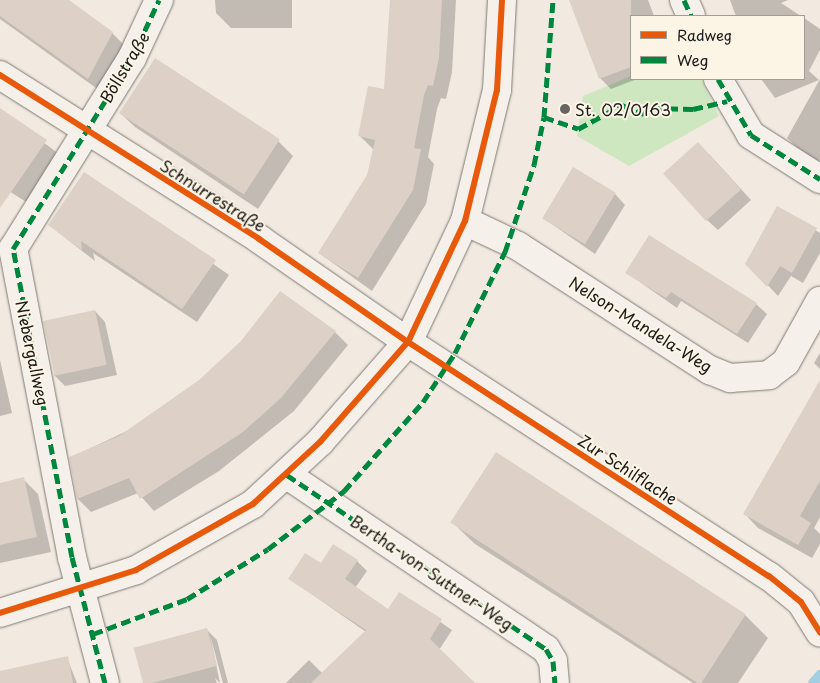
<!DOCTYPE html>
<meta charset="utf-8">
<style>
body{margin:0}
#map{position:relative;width:820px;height:683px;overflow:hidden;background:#f2eae0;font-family:"Playpen Sans",sans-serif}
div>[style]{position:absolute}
.green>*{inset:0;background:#cee7c0}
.shadow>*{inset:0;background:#0003}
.stream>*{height:10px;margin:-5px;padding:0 5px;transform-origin:5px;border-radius:5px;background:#a4cfe2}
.building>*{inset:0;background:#ddd0c6;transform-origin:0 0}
.roads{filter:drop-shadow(0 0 1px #7c7974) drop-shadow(0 0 1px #7c7974)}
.minor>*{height:28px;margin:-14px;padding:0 14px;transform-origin:14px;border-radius:14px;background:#f5f1ea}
.quiet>*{height:5px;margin-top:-2.5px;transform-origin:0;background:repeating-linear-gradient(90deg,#00873e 0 10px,transparent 0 15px)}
.cycleway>*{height:6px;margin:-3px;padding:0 3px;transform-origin:3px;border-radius:3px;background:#e8590c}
.dots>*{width:14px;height:14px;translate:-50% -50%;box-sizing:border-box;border:2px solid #fcf5e5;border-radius:50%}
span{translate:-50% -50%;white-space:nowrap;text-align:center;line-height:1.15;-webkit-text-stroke:4px #fcf5e5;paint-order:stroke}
.street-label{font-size:16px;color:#1c1c1c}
.poi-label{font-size:16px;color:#1c1c1c}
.left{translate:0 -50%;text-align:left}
.legend{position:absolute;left:630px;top:15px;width:175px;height:65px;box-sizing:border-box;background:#fcf5e5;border:1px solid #a29e95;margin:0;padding:6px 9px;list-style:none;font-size:15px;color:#1c1c1c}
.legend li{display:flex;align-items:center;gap:10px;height:25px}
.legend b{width:25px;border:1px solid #a29e95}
</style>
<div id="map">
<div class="green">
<div style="clip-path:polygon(631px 76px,701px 79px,719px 116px,629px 166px,577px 136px,583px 96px)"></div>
</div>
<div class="shadow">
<div style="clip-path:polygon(0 0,66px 0,112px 33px,127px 48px,103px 93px,0 19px)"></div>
<div style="clip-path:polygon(215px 0,292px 0,292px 28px,231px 28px,216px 13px)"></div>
<div style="clip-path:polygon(391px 0,456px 0,452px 72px,446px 99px,441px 98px,437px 109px,428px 157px,434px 164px,426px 204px,372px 291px,319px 253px,369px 176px,374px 150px,360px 136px,385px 91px)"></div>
<div style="clip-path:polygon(574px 0,648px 0,654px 16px,631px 16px,631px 79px,637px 79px,611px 89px,600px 78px)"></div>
<div style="clip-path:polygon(730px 0,788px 0,781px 3px,801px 16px,736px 16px)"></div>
<div style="clip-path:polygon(804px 18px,820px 29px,820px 50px,809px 71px,819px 80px,775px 98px,761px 79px,804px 79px)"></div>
<div style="clip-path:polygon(155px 60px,278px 141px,293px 156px,258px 209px,135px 127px,120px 113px)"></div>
<div style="clip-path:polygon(820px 79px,820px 160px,815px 164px,787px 138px)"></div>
<div style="clip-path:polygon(0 110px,59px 154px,26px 202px,0 185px)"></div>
<div style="clip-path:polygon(709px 154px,751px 200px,718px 230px,707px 220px)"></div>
<div style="clip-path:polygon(85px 174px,229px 275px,197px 322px,93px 253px,95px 261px,49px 225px)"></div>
<div style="clip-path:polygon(615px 194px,625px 205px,595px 254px,543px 218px)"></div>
<div style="clip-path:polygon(778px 208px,820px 233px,820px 253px,803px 283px,791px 276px,778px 296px,747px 263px)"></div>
<div style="clip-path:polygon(627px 273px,756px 304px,767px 314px,748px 343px,681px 301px,677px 308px)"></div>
<div style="clip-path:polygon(95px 311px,105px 322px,117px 375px,65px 386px,54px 375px)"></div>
<div style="clip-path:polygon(335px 332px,348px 345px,294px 411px,219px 471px,154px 511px,138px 493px,91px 512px,78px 499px,70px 458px)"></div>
<div style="clip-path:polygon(820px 353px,820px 369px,814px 363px)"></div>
<div style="clip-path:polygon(0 360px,12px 413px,0 416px)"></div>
<div style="clip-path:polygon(820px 382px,820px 517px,814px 528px,820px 534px,820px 544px,812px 558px,758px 528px,745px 514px)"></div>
<div style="clip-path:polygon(23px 479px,38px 494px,51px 552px,0 563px,0 484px)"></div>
<div style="clip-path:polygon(452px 522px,745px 615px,768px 638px,738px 683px,693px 683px,475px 544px)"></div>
<div style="clip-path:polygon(357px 561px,367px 571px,355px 588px,388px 611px,399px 594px,452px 630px,439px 650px,473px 683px,286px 683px,309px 660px,323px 674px,366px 632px,290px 579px,321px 564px)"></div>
<div style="clip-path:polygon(207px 630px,217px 640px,228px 683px,223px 683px,210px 635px,220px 683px,215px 678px,217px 683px,144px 683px,135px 648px)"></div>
<div style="clip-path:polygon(67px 658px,77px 683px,0 683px,0 676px)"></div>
</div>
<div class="stream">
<div style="left:813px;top:683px;width:11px;rotate:-49deg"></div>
</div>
<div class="building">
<div style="clip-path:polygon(0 0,69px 0,113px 32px,88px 79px,0 16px)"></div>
<div style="clip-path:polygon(390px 0,442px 0,439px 58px,433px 86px,428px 85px,424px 95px,414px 148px,421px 149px,413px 190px,358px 278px,318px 253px,367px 175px,375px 140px,358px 136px,368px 86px,384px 89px)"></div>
<div style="clip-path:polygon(569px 0,631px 0,631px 67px,599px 79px)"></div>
<div style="left:155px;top:58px;width:149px;height:66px;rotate:33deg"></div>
<div style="clip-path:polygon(0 108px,47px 140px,0 208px)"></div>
<div style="left:698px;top:142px;width:64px;height:47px;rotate:48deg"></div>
<div style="left:573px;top:167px;width:50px;height:60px;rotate:31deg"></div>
<div style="clip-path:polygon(84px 172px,216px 260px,182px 309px,81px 241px,82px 250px,48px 225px)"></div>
<div style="clip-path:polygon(777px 206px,817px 228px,792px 273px,780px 266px,767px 287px,745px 264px)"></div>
<div style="clip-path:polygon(649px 235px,757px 303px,737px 334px,671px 292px,666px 298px,625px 273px)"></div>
<div style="clip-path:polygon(280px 291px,336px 331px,281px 398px,243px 432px,140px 499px,129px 478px,77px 499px,69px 457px,119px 436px,199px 380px,241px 341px)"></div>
<div style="left:95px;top:310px;width:56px;height:53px;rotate:78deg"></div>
<div style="clip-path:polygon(820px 380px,820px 481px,800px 516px,811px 523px,798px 545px,743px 514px)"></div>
<div style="left:496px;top:452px;width:298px;height:84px;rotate:33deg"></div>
<div style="clip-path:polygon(24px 477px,37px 537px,0 545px,0 483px)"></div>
<div style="clip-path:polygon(333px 544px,358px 560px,345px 579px,388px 609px,399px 592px,442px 619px,430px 639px,475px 683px,311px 683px,366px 630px,288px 579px,305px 553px,321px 563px)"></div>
<div style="left:207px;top:628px;width:39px;height:76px;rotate:75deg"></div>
<div style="clip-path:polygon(68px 656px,73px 683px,0 683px,0 671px)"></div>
</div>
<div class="roads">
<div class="minor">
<div style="left:684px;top:0;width:17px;rotate:66deg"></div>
<div style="left:0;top:75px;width:307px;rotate:32.3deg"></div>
<div style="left:259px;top:239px;width:181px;rotate:34.7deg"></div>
<div style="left:408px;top:342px;width:430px;rotate:33deg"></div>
<div style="left:769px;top:576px;width:41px;rotate:39.1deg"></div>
<div style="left:801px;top:602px;width:36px;rotate:58deg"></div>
<div style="left:718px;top:79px;width:65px;rotate:59.5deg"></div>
<div style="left:751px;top:135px;width:82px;rotate:32.5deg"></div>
<div style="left:465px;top:221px;width:59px;rotate:25.3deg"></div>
<div style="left:518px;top:246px;width:229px;rotate:32.9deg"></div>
<div style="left:710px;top:370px;width:22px;rotate:22deg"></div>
<div style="left:730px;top:378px;width:39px;rotate:-4deg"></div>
<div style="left:769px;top:375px;width:21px;rotate:-37deg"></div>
<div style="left:786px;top:362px;width:70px;rotate:-60.9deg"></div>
<div style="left:287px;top:475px;width:312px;rotate:33.9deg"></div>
<div style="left:546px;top:649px;width:14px;rotate:60deg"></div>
<div style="left:553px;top:661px;width:22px;rotate:85deg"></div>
<div style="left:0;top:613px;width:143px;rotate:-17.5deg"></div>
<div style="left:136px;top:570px;width:134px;rotate:-29.4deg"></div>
<div style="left:253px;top:504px;width:91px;rotate:-42.8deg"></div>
<div style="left:320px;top:442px;width:133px;rotate:-48.7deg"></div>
<div style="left:408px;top:342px;width:134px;rotate:-64.8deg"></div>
<div style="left:465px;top:221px;width:135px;rotate:-76.3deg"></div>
<div style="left:497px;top:90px;width:90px;rotate:-86.8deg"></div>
<div style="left:105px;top:683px;width:130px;rotate:-104.7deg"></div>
<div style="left:72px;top:557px;width:314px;rotate:-100.8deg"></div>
<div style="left:13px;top:249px;width:225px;rotate:-58.1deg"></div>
<div style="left:132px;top:58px;width:64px;rotate:-65deg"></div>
</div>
</div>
<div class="quiet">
<div style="left:684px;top:0;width:17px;rotate:66deg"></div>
<div style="left:718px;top:79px;width:65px;rotate:59.5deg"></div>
<div style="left:751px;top:135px;width:82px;rotate:32.5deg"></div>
<div style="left:544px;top:117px;width:36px;rotate:19deg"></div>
<div style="left:578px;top:129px;width:50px;rotate:-28.6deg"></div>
<div style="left:622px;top:105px;width:24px;rotate:22deg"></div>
<div style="left:644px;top:114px;width:11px;rotate:-34deg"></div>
<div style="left:653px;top:108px;width:40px;rotate:1.4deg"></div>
<div style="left:693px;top:109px;width:35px;rotate:-13deg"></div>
<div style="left:287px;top:475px;width:312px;rotate:33.9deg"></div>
<div style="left:546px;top:649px;width:14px;rotate:60deg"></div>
<div style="left:553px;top:661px;width:22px;rotate:85deg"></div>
<div style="left:93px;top:634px;width:100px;rotate:-20.4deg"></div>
<div style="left:187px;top:599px;width:95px;rotate:-31.7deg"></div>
<div style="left:268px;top:549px;width:96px;rotate:-37.3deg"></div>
<div style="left:344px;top:491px;width:119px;rotate:-48.4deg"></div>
<div style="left:423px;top:402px;width:59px;rotate:-56.9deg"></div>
<div style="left:455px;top:353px;width:113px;rotate:-63.7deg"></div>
<div style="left:505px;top:252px;width:92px;rotate:-71.6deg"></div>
<div style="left:534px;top:165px;width:49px;rotate:-78.2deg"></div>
<div style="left:544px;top:117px;width:117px;rotate:-85.6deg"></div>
<div style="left:105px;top:683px;width:130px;rotate:-104.7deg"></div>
<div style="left:72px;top:557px;width:314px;rotate:-100.8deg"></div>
<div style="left:13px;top:249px;width:225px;rotate:-58.1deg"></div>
<div style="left:132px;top:58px;width:64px;rotate:-65deg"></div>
</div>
<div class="cycleway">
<div style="left:0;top:75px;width:307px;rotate:32.3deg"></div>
<div style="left:259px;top:239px;width:181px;rotate:34.7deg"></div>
<div style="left:408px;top:342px;width:430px;rotate:33deg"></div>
<div style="left:769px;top:576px;width:41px;rotate:39.1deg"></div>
<div style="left:801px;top:602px;width:36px;rotate:58deg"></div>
<div style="left:0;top:613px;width:143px;rotate:-17.5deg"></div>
<div style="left:136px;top:570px;width:134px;rotate:-29.4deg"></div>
<div style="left:253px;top:504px;width:91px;rotate:-42.8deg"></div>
<div style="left:320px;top:442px;width:133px;rotate:-48.7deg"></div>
<div style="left:408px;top:342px;width:134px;rotate:-64.8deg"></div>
<div style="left:465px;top:221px;width:135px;rotate:-76.3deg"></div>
<div style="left:497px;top:90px;width:90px;rotate:-86.8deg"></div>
</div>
<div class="dots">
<div style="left:565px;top:109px;background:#676461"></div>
</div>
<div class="street-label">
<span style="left:124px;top:67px;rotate:-59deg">Böllstraße</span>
<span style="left:213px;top:195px;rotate:32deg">Schnurrestraße</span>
<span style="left:641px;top:324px;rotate:32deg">Nelson-Mandela-Weg</span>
<span style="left:33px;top:353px;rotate:78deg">Niebergallweg</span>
<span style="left:628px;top:469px;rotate:33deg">Zur Schilflache</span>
<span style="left:432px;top:572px;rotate:34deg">Bertha-von-Suttner-Weg</span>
</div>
<div class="poi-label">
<span class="left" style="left:575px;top:109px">St. 02/0163</span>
</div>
<ul class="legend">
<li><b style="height:6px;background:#e8590c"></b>Radweg</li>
<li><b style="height:6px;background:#00873e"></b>Weg</li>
</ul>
</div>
